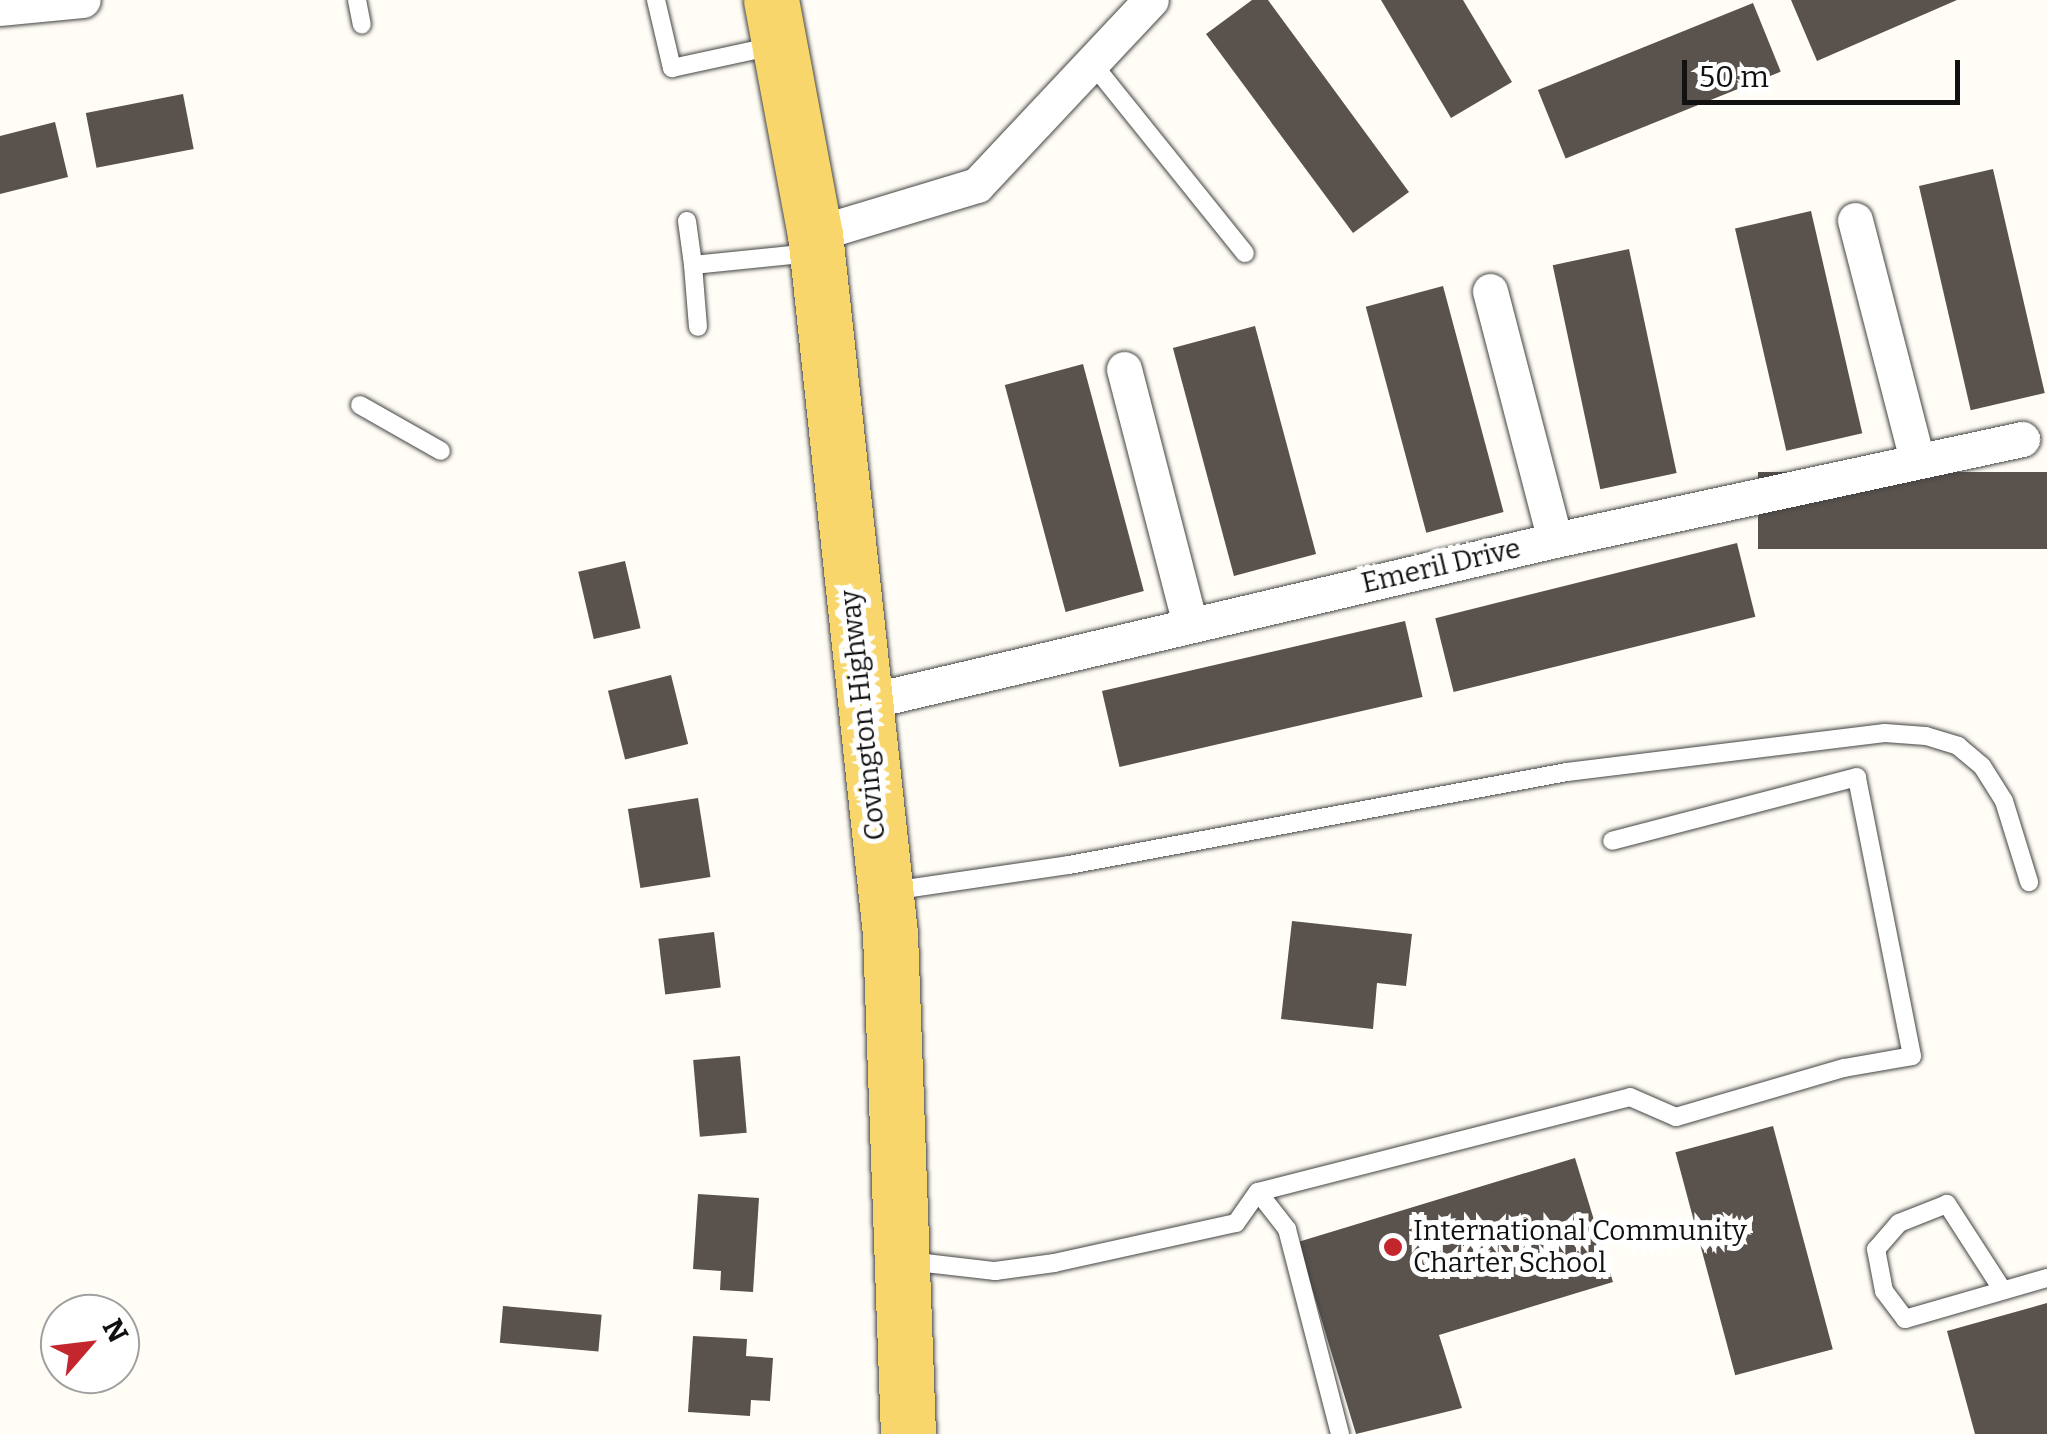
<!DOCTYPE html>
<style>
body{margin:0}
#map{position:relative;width:2047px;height:1434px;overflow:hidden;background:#fffdf5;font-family:Bitter,serif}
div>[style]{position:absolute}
.building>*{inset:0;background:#5a524d;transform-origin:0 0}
.roads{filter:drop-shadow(0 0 2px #444) drop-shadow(0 0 2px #444)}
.service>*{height:18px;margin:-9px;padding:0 9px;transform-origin:9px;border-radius:9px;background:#fff}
.minor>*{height:35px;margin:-17.5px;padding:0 17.5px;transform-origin:17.5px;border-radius:17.5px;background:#fff}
.primary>*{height:55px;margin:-27.5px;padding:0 27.5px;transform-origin:27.5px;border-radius:27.5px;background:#f9d66b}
.dots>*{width:28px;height:28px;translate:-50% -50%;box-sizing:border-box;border:5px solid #fff;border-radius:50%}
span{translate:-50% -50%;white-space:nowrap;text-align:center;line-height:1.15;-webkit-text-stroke:10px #fff;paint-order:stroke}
.street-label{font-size:28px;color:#111}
.poi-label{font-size:28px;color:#111}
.left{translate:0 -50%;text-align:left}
.north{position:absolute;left:40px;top:1294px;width:100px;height:100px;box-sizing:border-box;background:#fff;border:2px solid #a0a0a0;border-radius:50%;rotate:62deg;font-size:28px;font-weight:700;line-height:40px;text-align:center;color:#111}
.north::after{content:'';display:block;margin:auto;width:35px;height:45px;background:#c4262e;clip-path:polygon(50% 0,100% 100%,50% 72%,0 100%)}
.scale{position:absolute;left:1682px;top:60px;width:278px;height:45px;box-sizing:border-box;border:5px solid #111;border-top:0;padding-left:12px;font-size:30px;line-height:35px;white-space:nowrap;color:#111;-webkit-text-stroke:8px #fff;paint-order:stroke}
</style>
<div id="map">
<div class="building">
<div style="clip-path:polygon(1252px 0,1268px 0,1409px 192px,1353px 233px,1206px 34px)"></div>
<div style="clip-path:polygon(1381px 0,1463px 0,1512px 82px,1451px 118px)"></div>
<div style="clip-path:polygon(1791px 0,1957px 0,1817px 61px)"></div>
<div style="left:1753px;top:3px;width:74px;height:232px;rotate:68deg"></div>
<div style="left:183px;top:94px;width:56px;height:99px;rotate:79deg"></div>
<div style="clip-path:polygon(55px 122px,68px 177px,0 194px,0 136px)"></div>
<div style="left:1993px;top:169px;width:230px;height:76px;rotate:77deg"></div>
<div style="left:1811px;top:211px;width:228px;height:78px;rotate:77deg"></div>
<div style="left:1629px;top:249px;width:229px;height:78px;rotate:78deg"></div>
<div style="left:1443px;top:286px;width:234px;height:80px;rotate:75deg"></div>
<div style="left:1255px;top:326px;width:236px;height:85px;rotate:75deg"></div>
<div style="left:1083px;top:364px;width:235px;height:81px;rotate:75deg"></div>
<div style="left:2047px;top:472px;width:77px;height:289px;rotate:90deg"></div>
<div style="left:1737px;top:543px;width:76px;height:311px;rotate:76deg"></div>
<div style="left:625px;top:561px;width:69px;height:48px;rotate:77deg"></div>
<div style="left:1405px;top:621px;width:78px;height:311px;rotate:77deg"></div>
<div style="left:671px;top:675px;width:71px;height:65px;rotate:76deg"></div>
<div style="left:698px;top:798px;width:80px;height:71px;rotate:81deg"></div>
<div style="clip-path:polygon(1292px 921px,1412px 934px,1406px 986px,1377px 983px,1373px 1029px,1281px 1019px)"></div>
<div style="left:714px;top:932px;width:56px;height:56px;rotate:83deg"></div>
<div style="left:740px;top:1056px;width:77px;height:47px;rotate:85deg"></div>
<div style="left:1773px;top:1126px;width:231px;height:101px;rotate:75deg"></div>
<div style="clip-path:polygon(1575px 1158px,1613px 1282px,1439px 1335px,1462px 1408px,1356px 1434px,1298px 1242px)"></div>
<div style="clip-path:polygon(698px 1194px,759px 1198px,753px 1292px,720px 1290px,721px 1271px,693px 1269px)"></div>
<div style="clip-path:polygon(2047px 1303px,2047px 1434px,1975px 1434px,1947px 1331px)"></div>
<div style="left:503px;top:1306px;width:99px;height:37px;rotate:5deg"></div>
<div style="clip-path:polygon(693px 1336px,747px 1339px,746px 1356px,773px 1358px,770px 1401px,751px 1400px,750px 1416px,688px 1412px)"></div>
</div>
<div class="roads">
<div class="service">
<div style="left:357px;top:0;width:25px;rotate:79deg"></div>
<div style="left:656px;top:0;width:70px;rotate:76.8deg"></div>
<div style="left:672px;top:68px;width:104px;rotate:-12.2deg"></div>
<div style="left:1092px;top:63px;width:244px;rotate:51.2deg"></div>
<div style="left:687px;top:221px;width:44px;rotate:82.2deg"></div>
<div style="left:693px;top:265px;width:119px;rotate:-5.8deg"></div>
<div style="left:693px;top:265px;width:62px;rotate:85.4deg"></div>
<div style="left:360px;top:405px;width:93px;rotate:29.6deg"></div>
<div style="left:891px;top:891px;width:180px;rotate:-8.3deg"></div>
<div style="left:1069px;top:865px;width:507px;rotate:-10.58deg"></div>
<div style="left:1567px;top:772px;width:320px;rotate:-7deg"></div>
<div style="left:1885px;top:733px;width:41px;rotate:4.2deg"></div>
<div style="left:1926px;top:736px;width:34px;rotate:17deg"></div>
<div style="left:1958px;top:746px;width:31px;rotate:40deg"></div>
<div style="left:1982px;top:766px;width:41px;rotate:57.8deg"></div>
<div style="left:2004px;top:801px;width:85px;rotate:72.8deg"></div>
<div style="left:1258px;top:1192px;width:47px;rotate:51.9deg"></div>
<div style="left:1287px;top:1229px;width:212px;rotate:75.5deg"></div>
<div style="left:908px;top:1261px;width:88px;rotate:6.6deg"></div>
<div style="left:995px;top:1271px;width:60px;rotate:-7.7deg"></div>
<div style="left:1054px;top:1263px;width:186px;rotate:-12.4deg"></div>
<div style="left:1236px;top:1223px;width:38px;rotate:-55deg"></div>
<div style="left:1258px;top:1192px;width:384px;rotate:-14.3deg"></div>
<div style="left:1630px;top:1097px;width:50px;rotate:23.5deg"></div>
<div style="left:1676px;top:1117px;width:175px;rotate:-16.3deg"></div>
<div style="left:1844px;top:1068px;width:69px;rotate:-10deg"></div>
<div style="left:1912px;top:1056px;width:284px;rotate:-101.2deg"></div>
<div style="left:1857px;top:777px;width:253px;rotate:165.4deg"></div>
<div style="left:2000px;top:1286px;width:98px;rotate:-122.9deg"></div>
<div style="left:1947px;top:1204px;width:52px;rotate:158.4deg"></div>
<div style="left:1899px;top:1223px;width:35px;rotate:131deg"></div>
<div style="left:1876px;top:1249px;width:43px;rotate:79.2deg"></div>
<div style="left:1884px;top:1291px;width:35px;rotate:53deg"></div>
<div style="left:1905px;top:1319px;width:148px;rotate:-16.1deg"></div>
</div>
<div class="minor">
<div style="left:0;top:8px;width:83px;rotate:-5.5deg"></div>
<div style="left:1855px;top:220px;width:248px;rotate:75.5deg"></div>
<div style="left:815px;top:234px;width:169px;rotate:-16.8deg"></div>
<div style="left:977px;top:185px;width:254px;rotate:-46.8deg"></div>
<div style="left:1490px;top:291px;width:257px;rotate:75.4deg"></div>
<div style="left:1124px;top:369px;width:263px;rotate:75.5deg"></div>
<div style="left:861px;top:703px;width:713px;rotate:-13.22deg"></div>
<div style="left:1555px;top:540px;width:478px;rotate:-12.2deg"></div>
</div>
<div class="primary">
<div style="left:771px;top:0;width:238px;rotate:79.4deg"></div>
<div style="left:815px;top:234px;width:704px;rotate:83.88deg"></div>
<div style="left:890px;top:934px;width:500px;rotate:87.94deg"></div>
</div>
</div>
<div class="dots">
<div style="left:1393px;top:1247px;background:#c4262e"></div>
</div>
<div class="street-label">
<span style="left:1441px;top:566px;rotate:-13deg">Emeril Drive</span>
<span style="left:863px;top:715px;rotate:-96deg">Covington Highway</span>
</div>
<div class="poi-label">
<span class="left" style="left:1413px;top:1247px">International Community<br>Charter School</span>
</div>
<div class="north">N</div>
<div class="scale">50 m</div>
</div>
